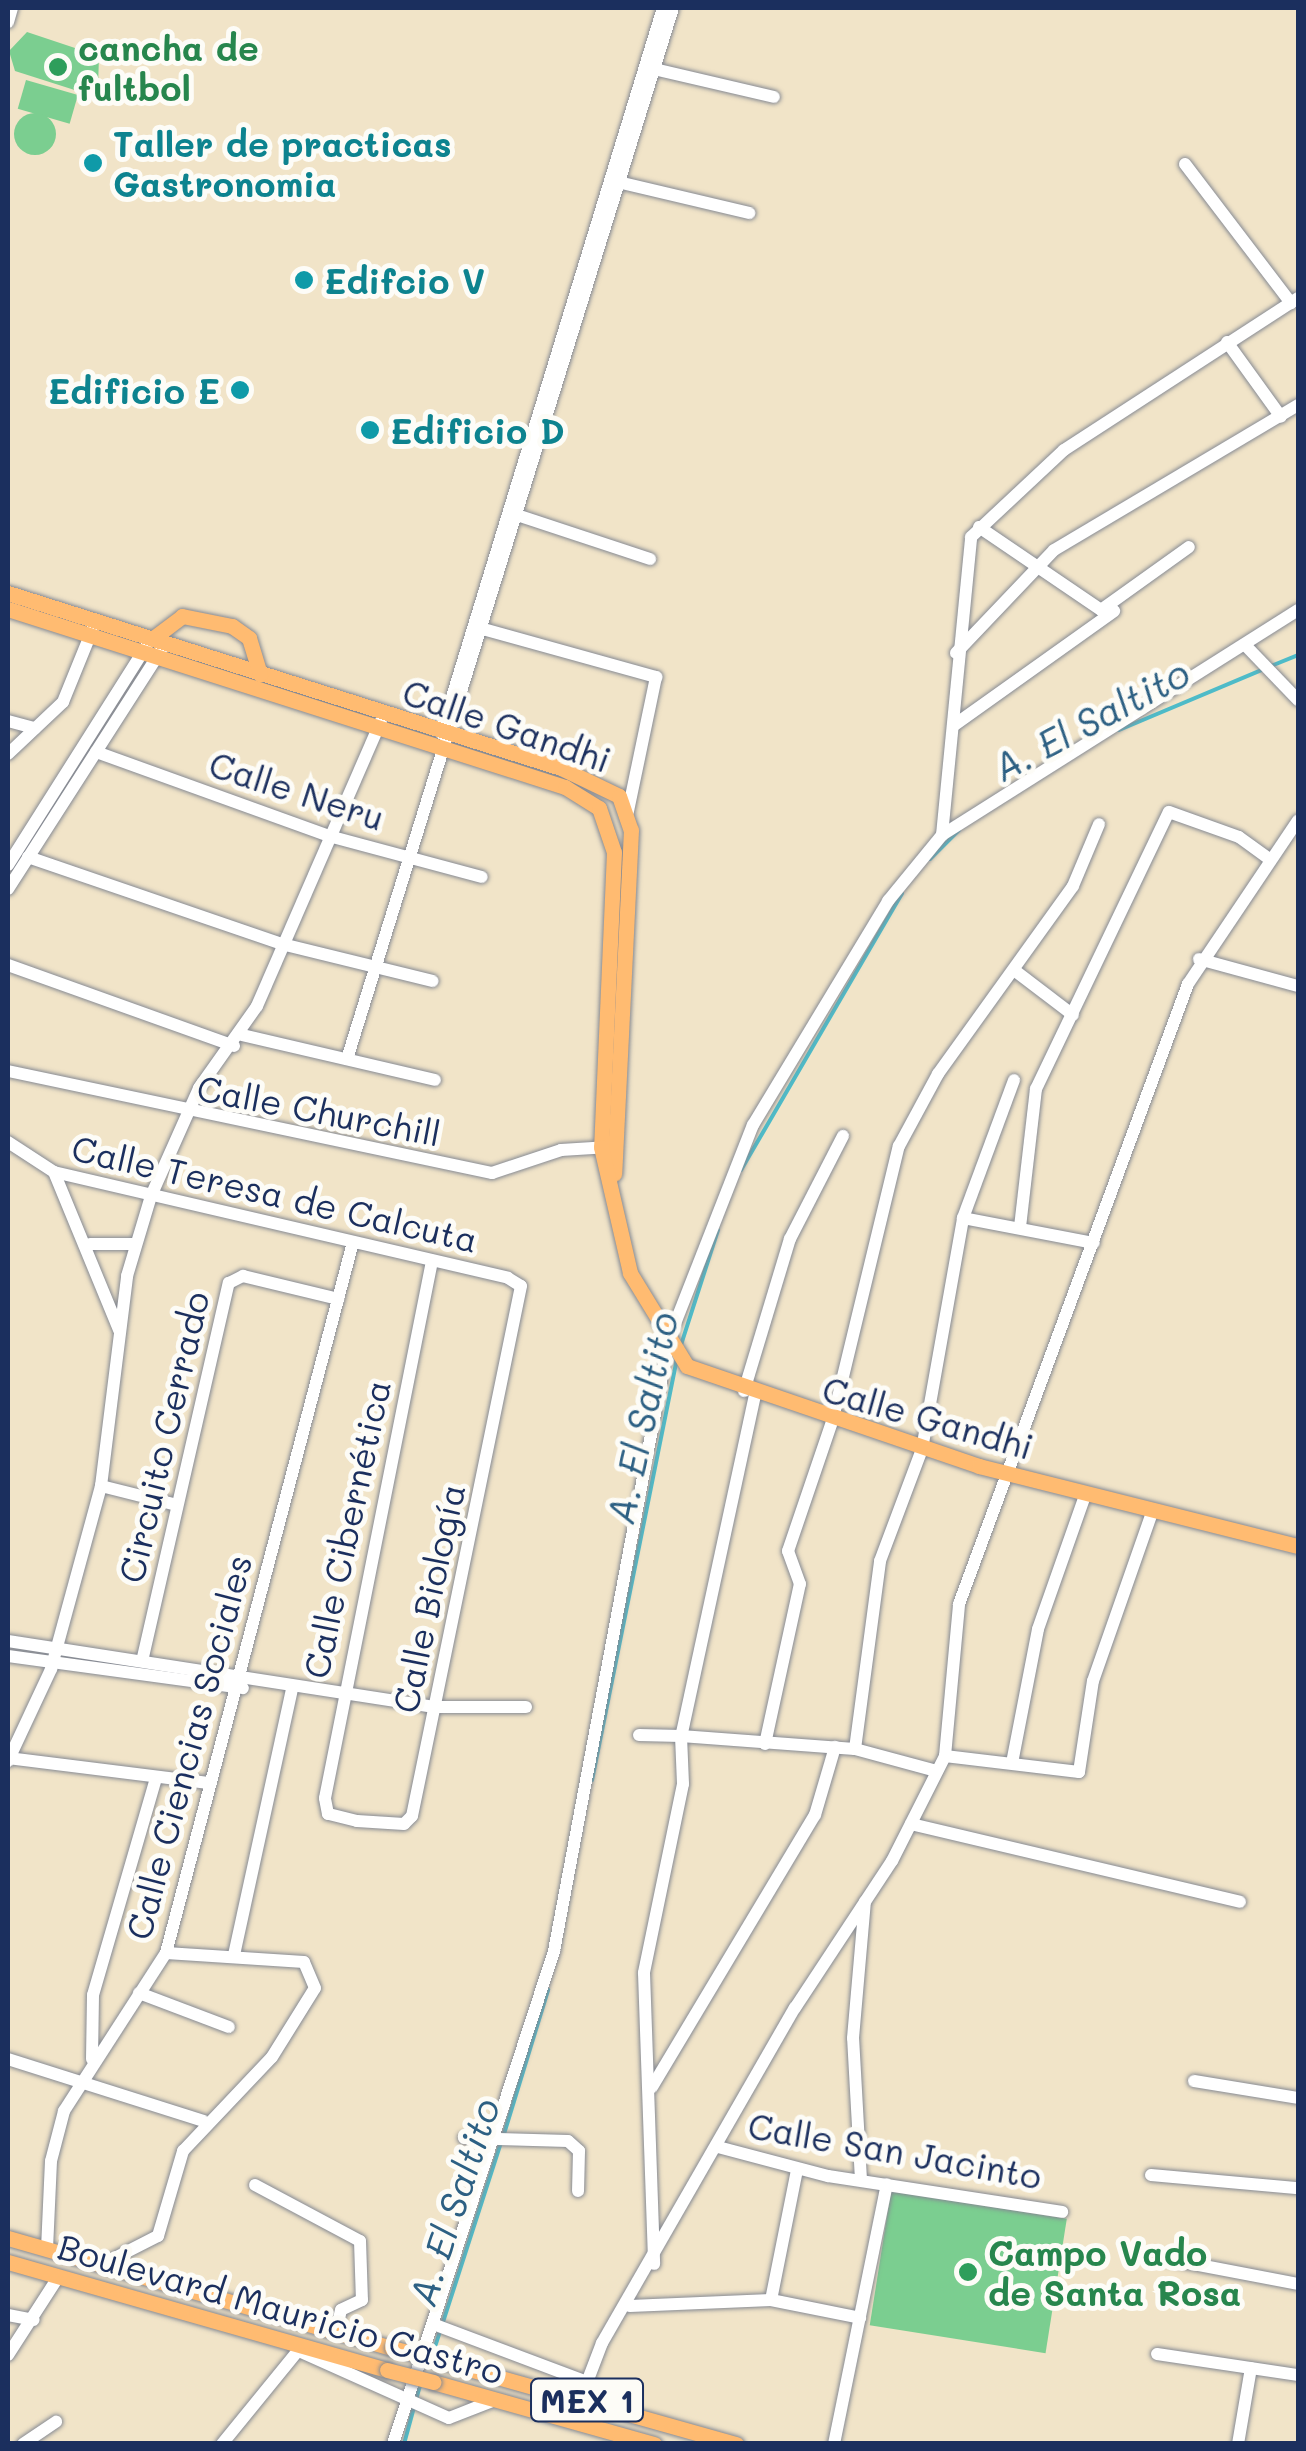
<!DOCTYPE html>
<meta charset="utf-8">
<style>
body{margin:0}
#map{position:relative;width:1306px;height:2451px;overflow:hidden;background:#f1e4c8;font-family:Mali,sans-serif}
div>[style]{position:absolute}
.green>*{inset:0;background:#7bce90;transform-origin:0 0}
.round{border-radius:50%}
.stream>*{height:4px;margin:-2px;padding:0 2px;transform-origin:2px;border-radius:2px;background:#4ebbc8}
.roads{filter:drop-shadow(0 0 2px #868a93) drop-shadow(0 0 2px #868a93)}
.minor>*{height:12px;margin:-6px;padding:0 6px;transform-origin:6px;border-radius:6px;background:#fff}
.major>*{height:15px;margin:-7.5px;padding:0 7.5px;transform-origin:7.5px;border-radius:7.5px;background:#ffbb71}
.bridges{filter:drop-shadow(0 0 2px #868a93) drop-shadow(0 0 2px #868a93)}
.major-bridge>*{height:15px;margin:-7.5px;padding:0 7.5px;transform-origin:7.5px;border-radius:7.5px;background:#ffbb71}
.dots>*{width:28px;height:28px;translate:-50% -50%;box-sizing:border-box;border:5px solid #fdfcf7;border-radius:50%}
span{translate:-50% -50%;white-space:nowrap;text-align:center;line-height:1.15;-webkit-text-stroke:10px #fdfcf7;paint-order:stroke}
.shield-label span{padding:2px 8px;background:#fdfcf7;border:2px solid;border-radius:8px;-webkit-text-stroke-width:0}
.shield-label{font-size:32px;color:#1b2f5e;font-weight:700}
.leisure-label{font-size:35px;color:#27864d;font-weight:700}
.left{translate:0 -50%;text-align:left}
.culture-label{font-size:35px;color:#0d838f;font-weight:700}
.right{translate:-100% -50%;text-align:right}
.street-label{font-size:35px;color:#1b2f5e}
.water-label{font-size:38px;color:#2d6083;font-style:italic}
.frame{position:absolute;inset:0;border:10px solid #1b2f5e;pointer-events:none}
</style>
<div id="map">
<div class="green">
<div style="clip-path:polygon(27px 32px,99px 56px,98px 87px,84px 93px,15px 71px,9px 51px)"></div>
<div style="left:26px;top:80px;width:54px;height:30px;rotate:16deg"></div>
<div class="round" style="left:14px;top:113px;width:42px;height:42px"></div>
<div style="left:891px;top:2191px;width:178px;height:136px;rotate:9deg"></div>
</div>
<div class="stream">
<div style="left:1271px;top:666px;width:29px;rotate:-22deg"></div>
<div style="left:1119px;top:730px;width:155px;rotate:-22.8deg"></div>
<div style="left:930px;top:859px;width:41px;rotate:-45deg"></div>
<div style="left:741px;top:1170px;width:320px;rotate:-59.8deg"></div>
<div style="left:681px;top:1345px;width:121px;rotate:-72.2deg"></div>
<div style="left:592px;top:1780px;width:429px;rotate:-78.6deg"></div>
<div style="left:504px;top:2134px;width:151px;rotate:-73deg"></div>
<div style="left:433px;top:2353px;width:221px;rotate:-72.1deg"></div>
<div style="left:404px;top:2444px;width:61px;rotate:-74.8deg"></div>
</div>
<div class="roads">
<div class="minor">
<div style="left:8px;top:22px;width:15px;rotate:-74deg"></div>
<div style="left:654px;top:69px;width:123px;rotate:13.1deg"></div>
<div style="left:1185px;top:164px;width:175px;rotate:52.7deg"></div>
<div style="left:618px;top:182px;width:135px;rotate:13.3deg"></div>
<div style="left:1227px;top:342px;width:92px;rotate:54.2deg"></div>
<div style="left:520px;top:516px;width:137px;rotate:18.3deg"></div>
<div style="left:979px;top:527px;width:148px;rotate:34.2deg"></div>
<div style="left:1101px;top:610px;width:108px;rotate:-35.6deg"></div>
<div style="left:483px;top:629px;width:180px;rotate:15.5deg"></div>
<div style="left:656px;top:677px;width:137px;rotate:101.8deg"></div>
<div style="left:1246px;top:646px;width:75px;rotate:46.1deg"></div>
<div style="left:956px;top:653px;width:142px;rotate:-46.4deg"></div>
<div style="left:1054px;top:550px;width:284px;rotate:-30.7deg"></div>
<div style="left:8px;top:721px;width:28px;rotate:15deg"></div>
<div style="left:953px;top:726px;width:198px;rotate:-35.5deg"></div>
<div style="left:441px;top:733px;width:758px;rotate:-72.98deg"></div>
<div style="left:96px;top:752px;width:248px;rotate:19.8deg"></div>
<div style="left:329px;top:836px;width:158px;rotate:15deg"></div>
<div style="left:8px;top:754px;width:76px;rotate:-43.4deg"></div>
<div style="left:63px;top:702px;width:80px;rotate:-67.9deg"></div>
<div style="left:942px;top:835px;width:299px;rotate:-84.4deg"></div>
<div style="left:971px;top:537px;width:127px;rotate:-43.1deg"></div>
<div style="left:1064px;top:450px;width:279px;rotate:-33deg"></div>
<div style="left:28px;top:857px;width:268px;rotate:18.9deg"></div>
<div style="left:282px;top:944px;width:155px;rotate:13.8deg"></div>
<div style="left:8px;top:865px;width:260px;rotate:-57.7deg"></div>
<div style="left:8px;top:889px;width:283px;rotate:-57.3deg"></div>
<div style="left:1199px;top:959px;width:103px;rotate:15.3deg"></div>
<div style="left:8px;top:965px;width:240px;rotate:19.7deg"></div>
<div style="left:1014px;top:970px;width:74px;rotate:37.3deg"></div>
<div style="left:242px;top:1035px;width:198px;rotate:13.1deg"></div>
<div style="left:347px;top:1059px;width:1100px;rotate:-72.77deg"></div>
<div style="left:8px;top:1071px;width:495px;rotate:11.9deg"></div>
<div style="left:492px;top:1173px;width:73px;rotate:-18.4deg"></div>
<div style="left:561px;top:1150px;width:48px;rotate:-3.6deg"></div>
<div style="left:8px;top:1142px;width:55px;rotate:33.1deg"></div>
<div style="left:54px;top:1172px;width:466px;rotate:13.1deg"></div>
<div style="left:508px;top:1278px;width:15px;rotate:32deg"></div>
<div style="left:521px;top:1286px;width:541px;rotate:101.62deg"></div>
<div style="left:412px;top:1816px;width:11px;rotate:135deg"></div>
<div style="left:404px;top:1824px;width:47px;rotate:-176.3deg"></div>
<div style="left:357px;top:1821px;width:30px;rotate:-166deg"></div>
<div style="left:328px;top:1814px;width:16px;rotate:-101deg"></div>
<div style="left:325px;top:1798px;width:548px;rotate:-78.73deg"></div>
<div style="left:54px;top:1172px;width:171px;rotate:67.6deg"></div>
<div style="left:963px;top:1218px;width:133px;rotate:10.8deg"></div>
<div style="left:1020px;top:1227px;width:139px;rotate:-83.4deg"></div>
<div style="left:1036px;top:1089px;width:307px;rotate:-64.4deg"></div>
<div style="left:1169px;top:812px;width:74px;rotate:19.7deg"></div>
<div style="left:1239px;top:837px;width:39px;rotate:36deg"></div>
<div style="left:90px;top:1244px;width:45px"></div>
<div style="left:744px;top:1391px;width:159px;rotate:-73.2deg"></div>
<div style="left:790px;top:1239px;width:116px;rotate:-62.8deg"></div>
<div style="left:755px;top:1395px;width:349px;rotate:102.2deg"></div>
<div style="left:681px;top:1736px;width:174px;rotate:4.3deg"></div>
<div style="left:855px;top:1749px;width:81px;rotate:15.1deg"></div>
<div style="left:101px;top:1486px;width:78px;rotate:14deg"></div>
<div style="left:8px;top:1641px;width:433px;rotate:8.8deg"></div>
<div style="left:436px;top:1707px;width:90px"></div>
<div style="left:8px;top:1656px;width:237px;rotate:7.8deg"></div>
<div style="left:143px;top:1657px;width:384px;rotate:-77.1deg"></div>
<div style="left:229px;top:1283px;width:16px;rotate:-27deg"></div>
<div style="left:243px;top:1276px;width:98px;rotate:13.6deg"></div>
<div style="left:639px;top:1735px;width:42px;rotate:1.4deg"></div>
<div style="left:681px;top:1736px;width:48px;rotate:87.6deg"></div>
<div style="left:683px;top:1784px;width:193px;rotate:101.7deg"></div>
<div style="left:644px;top:1973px;width:291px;rotate:88deg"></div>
<div style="left:765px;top:1744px;width:164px;rotate:-77.7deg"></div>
<div style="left:800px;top:1584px;width:35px;rotate:-110deg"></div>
<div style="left:788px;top:1551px;width:136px;rotate:-71.2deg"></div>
<div style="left:832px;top:1422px;width:284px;rotate:-76.4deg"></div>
<div style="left:899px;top:1146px;width:82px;rotate:-61.6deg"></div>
<div style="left:938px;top:1074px;width:231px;rotate:-54.3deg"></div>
<div style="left:1073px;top:886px;width:67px;rotate:-67.2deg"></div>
<div style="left:855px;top:1749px;width:190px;rotate:-82.4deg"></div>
<div style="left:880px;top:1561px;width:120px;rotate:-69.4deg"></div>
<div style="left:922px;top:1449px;width:235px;rotate:-79.9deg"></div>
<div style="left:963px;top:1218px;width:147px;rotate:-69.7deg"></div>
<div style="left:945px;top:1756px;width:135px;rotate:6.8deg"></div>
<div style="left:1079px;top:1772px;width:92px;rotate:-81.3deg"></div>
<div style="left:1093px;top:1681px;width:181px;rotate:-70.7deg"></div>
<div style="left:8px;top:1758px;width:204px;rotate:7.1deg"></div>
<div style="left:8px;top:1761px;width:102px;rotate:-64.9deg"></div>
<div style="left:51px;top:1669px;width:190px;rotate:-74.7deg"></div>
<div style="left:101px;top:1486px;width:212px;rotate:-82.9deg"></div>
<div style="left:127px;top:1276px;width:84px;rotate:-73.3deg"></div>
<div style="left:151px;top:1196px;width:118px;rotate:-66deg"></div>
<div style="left:199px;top:1088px;width:100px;rotate:-54.7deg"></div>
<div style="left:257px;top:1006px;width:311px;rotate:-66.5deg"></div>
<div style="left:1012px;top:1763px;width:136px;rotate:-79deg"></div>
<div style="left:1038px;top:1629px;width:144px;rotate:-70.6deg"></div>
<div style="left:911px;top:1824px;width:338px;rotate:13.3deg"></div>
<div style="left:234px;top:1955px;width:273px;rotate:-77.7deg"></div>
<div style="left:139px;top:1993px;width:96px;rotate:20.7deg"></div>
<div style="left:8px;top:2059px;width:205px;rotate:17.6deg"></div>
<div style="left:92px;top:2059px;width:64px;rotate:-89.1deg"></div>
<div style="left:93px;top:1995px;width:226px;rotate:-73.8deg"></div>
<div style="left:1194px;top:2081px;width:105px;rotate:9.3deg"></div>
<div style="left:652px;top:2087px;width:317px;rotate:-59.1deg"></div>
<div style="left:815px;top:1815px;width:71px;rotate:-73.6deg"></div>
<div style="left:464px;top:2138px;width:104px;rotate:1.7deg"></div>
<div style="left:568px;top:2141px;width:15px;rotate:42deg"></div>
<div style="left:579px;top:2151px;width:40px;rotate:91.4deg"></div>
<div style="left:718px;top:2147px;width:114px;rotate:14.8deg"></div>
<div style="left:828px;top:2176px;width:237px;rotate:8.7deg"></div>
<div style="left:1151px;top:2175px;width:148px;rotate:5.1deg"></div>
<div style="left:861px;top:2180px;width:142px;rotate:-93.2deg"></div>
<div style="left:853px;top:2038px;width:137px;rotate:-85deg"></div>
<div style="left:255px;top:2185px;width:119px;rotate:28.1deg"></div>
<div style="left:360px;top:2241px;width:59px;rotate:88.1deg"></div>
<div style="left:362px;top:2300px;width:23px;rotate:155deg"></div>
<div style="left:341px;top:2310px;width:23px;rotate:103deg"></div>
<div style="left:47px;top:2249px;width:88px;rotate:-87.4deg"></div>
<div style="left:51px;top:2161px;width:52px;rotate:-75.4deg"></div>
<div style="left:64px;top:2111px;width:188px;rotate:-57.2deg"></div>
<div style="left:166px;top:1953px;width:735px;rotate:-75.26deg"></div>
<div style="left:1162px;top:2258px;width:138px;rotate:10.8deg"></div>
<div style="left:101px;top:2265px;width:64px;rotate:-27deg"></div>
<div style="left:158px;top:2236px;width:89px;rotate:-73.6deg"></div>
<div style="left:183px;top:2151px;width:129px;rotate:-46.6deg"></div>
<div style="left:272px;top:2057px;width:81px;rotate:-58.1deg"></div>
<div style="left:315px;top:1988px;width:28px;rotate:-113deg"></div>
<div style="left:304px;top:1962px;width:138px;rotate:-176.3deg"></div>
<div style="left:771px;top:2300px;width:133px;rotate:-78.7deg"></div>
<div style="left:630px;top:2306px;width:141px;rotate:-2.4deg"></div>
<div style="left:771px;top:2300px;width:91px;rotate:11.4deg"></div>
<div style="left:8px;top:2315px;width:26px;rotate:11deg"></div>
<div style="left:433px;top:2324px;width:165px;rotate:20.6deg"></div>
<div style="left:299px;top:2351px;width:164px;rotate:24.1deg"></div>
<div style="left:449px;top:2418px;width:49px;rotate:-21.4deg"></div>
<div style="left:1157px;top:2354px;width:143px;rotate:8.5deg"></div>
<div style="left:8px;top:2355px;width:94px;rotate:-57.2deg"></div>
<div style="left:581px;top:2398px;width:59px;rotate:-69.1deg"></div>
<div style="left:602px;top:2343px;width:387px;rotate:-60.1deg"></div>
<div style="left:795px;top:2008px;width:176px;rotate:-56.6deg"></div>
<div style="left:892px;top:1861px;width:118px;rotate:-63.2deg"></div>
<div style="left:945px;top:1756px;width:153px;rotate:-84.7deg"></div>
<div style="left:959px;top:1604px;width:661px;rotate:-69.73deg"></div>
<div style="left:1188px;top:984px;width:197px;rotate:-56.1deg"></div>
<div style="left:23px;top:2444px;width:40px;rotate:-34deg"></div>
<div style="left:222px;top:2444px;width:127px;rotate:-50.8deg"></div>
<div style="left:393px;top:2444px;width:519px;rotate:-71.91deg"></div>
<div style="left:554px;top:1951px;width:623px;rotate:-79.36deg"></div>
<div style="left:669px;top:1339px;width:230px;rotate:-68.6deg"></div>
<div style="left:753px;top:1125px;width:262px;rotate:-58.9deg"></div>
<div style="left:888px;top:901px;width:85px;rotate:-50.7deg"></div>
<div style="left:942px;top:835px;width:421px;rotate:-32.3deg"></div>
<div style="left:834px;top:2444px;width:265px;rotate:-78.5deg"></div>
<div style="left:1238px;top:2444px;width:77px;rotate:-80.3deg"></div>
</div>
<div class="major">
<div style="left:8px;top:593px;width:580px;rotate:17.56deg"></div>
<div style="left:561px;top:768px;width:64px;rotate:25.8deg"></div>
<div style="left:619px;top:796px;width:36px;rotate:71deg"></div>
<div style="left:631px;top:830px;width:344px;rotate:92.8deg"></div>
<div style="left:8px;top:609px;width:585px;rotate:17.72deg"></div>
<div style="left:565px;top:787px;width:40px;rotate:32deg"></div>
<div style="left:599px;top:808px;width:46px;rotate:71.2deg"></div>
<div style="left:614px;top:852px;width:295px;rotate:92.5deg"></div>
<div style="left:601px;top:1147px;width:129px;rotate:77deg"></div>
<div style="left:630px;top:1273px;width:109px;rotate:58.5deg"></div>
<div style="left:687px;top:1366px;width:309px;rotate:18.9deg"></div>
<div style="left:979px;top:1466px;width:329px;rotate:14.1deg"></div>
<div style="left:152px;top:639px;width:38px;rotate:-37deg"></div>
<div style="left:182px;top:616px;width:51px;rotate:11.3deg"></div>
<div style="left:232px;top:626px;width:21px;rotate:35deg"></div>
<div style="left:249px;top:638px;width:38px;rotate:73deg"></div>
<div style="left:8px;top:2238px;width:399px;rotate:16deg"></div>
<div style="left:8px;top:2262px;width:394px;rotate:15.9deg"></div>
<div style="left:437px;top:2360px;width:311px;rotate:15.7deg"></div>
<div style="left:433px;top:2382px;width:230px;rotate:15.7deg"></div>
</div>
</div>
<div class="bridges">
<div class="major-bridge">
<div style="left:392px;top:2348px;width:47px;rotate:14.9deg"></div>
<div style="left:387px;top:2370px;width:48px;rotate:14.6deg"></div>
</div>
</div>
<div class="dots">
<div style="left:58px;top:67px;background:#2e9e5b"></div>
<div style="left:93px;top:163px;background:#0f9aa8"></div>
<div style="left:304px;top:280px;background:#0f9aa8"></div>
<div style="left:240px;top:390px;background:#0f9aa8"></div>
<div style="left:370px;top:430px;background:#0f9aa8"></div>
<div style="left:968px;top:2272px;background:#2e9e5b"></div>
</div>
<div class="shield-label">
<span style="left:587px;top:2400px">MEX 1</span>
</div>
<div class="leisure-label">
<span class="left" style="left:78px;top:67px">cancha de<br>fultbol</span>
<span class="left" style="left:988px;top:2272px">Campo Vado<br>de Santa Rosa</span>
</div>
<div class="culture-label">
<span class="left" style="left:113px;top:163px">Taller de practicas<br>Gastronomia</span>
<span class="left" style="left:324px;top:280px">Edifcio V</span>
<span class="right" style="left:220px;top:390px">Edificio E</span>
<span class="left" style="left:390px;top:430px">Edificio D</span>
</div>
<div class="street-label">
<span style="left:507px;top:725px;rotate:19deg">Calle Gandhi</span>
<span style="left:297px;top:790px;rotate:18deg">Calle Neru</span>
<span style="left:319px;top:1110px;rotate:11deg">Calle Churchill</span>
<span style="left:275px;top:1193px;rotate:13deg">Calle Teresa de Calcuta</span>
<span style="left:928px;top:1417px;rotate:16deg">Calle Gandhi</span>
<span style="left:163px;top:1437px;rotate:-77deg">Circuito Cerrado</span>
<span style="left:346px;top:1529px;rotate:-78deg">Calle Cibernética</span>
<span style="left:428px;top:1598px;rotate:-78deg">Calle Biología</span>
<span style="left:188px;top:1747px;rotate:-75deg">Calle Ciencias Sociales</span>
<span style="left:895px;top:2150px;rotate:10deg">Calle San Jacinto</span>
<span style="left:281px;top:2308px;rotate:16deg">Boulevard Mauricio Castro</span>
</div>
<div class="water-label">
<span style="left:1091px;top:720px;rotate:-28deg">A. El Saltito</span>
<span style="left:642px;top:1418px;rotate:-78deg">A. El Saltito</span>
<span style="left:454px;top:2202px;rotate:-72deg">A. El Saltito</span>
</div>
<div class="frame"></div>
</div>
